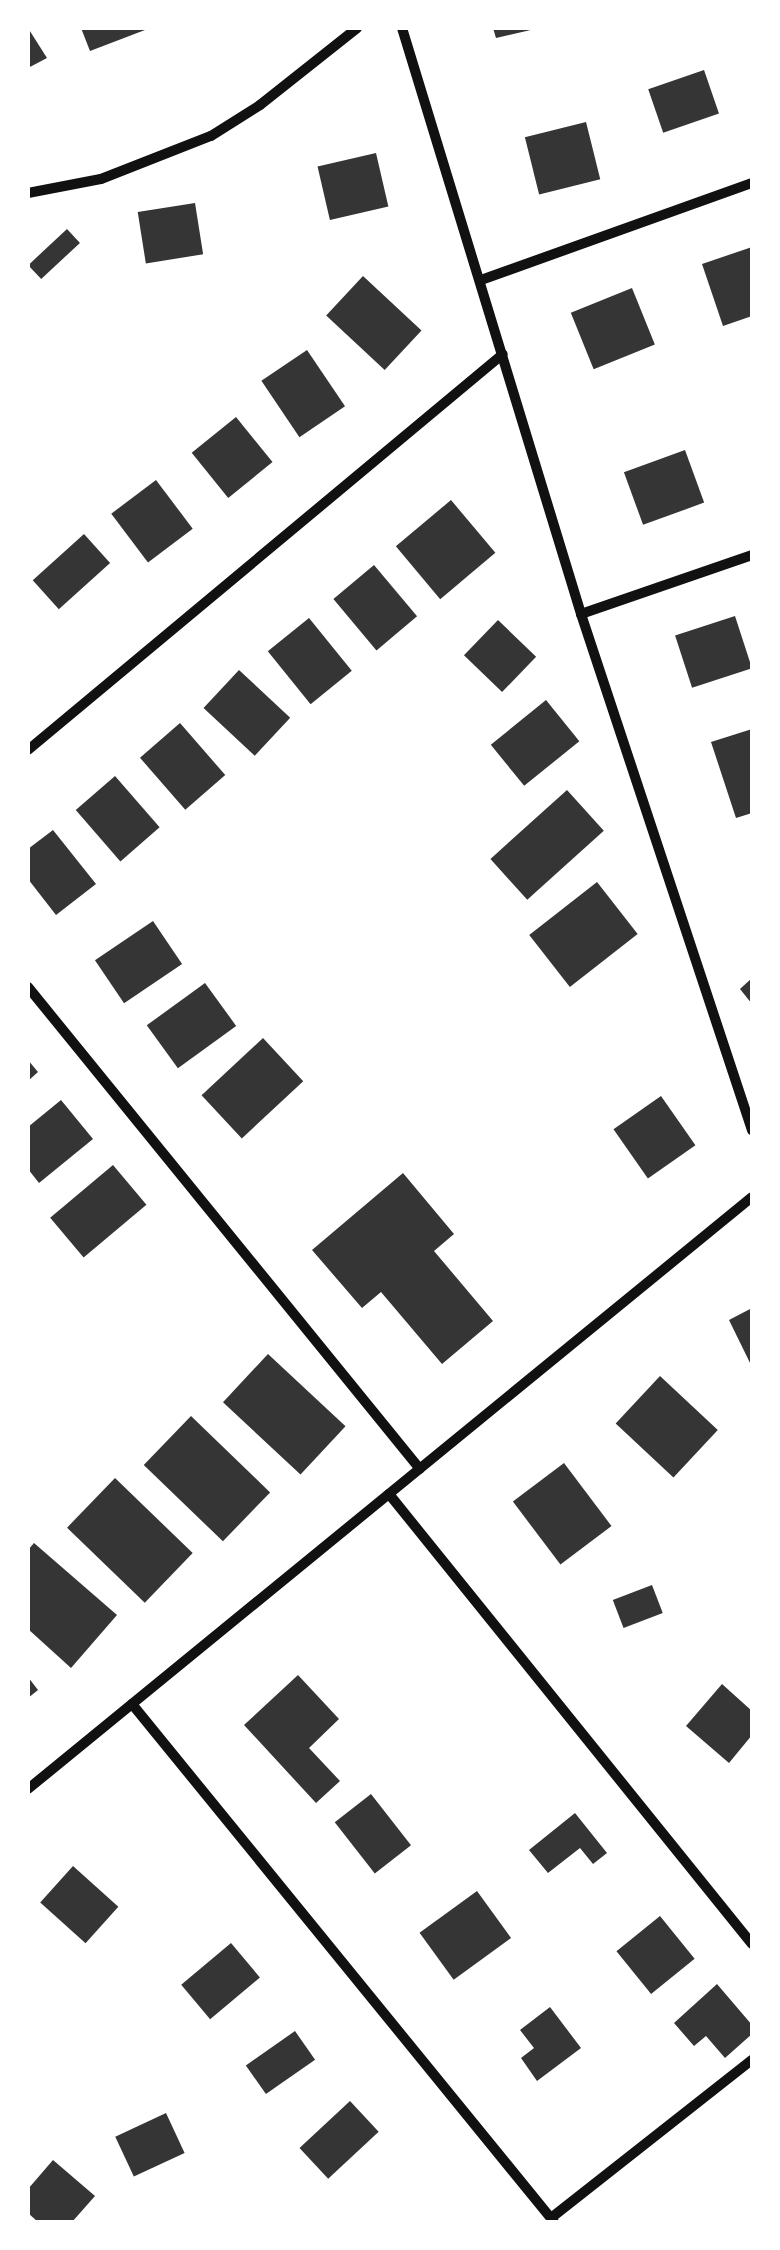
<!DOCTYPE html>
<style>
body{margin:0}
#map{position:relative;width:780px;height:2250px;overflow:hidden;background:#fff;font-family:"Source Serif 4",serif}
div>[style]{position:absolute}
.building>*{inset:0;background:#353535;transform-origin:0 0}
.minor>*{height:10px;margin:-5px;padding:0 5px;transform-origin:5px;border-radius:5px;background:#111}
span{translate:-50% -50%;white-space:nowrap;text-align:center;line-height:1.15;-webkit-text-stroke:10px #fff;paint-order:stroke}
.frame{position:absolute;inset:0;border:30px solid #fff;pointer-events:none}
</style>
<div id="map">
<div class="building">
<div style="clip-path:polygon(28px 28px,47px 58px,28px 68px)"></div>
<div style="clip-path:polygon(81px 28px,144px 28px,145px 30px,90px 51px)"></div>
<div style="clip-path:polygon(493px 28px,535px 28px,535px 29px,496px 38px)"></div>
<div style="left:704px;top:70px;width:46px;height:59px;rotate:71deg"></div>
<div style="left:586px;top:122px;width:59px;height:63px;rotate:76deg"></div>
<div style="left:376px;top:153px;width:55px;height:60px;rotate:77deg"></div>
<div style="left:195px;top:203px;width:52px;height:58px;rotate:81deg"></div>
<div style="left:67px;top:229px;width:19px;height:53px;rotate:47deg"></div>
<div style="clip-path:polygon(752px 247px,752px 316px,723px 326px,702px 264px)"></div>
<div style="left:363px;top:276px;width:80px;height:54px;rotate:43deg"></div>
<div style="left:632px;top:288px;width:61px;height:66px;rotate:68deg"></div>
<div style="left:307px;top:350px;width:68px;height:55px;rotate:56deg"></div>
<div style="left:236px;top:417px;width:58px;height:57px;rotate:51deg"></div>
<div style="left:685px;top:450px;width:56px;height:65px;rotate:70deg"></div>
<div style="left:156px;top:480px;width:61px;height:56px;rotate:53deg"></div>
<div style="left:451px;top:500px;width:69px;height:72px;rotate:50deg"></div>
<div style="left:84px;top:534px;width:39px;height:69px;rotate:48deg"></div>
<div style="left:374px;top:565px;width:67px;height:53px;rotate:50deg"></div>
<div style="left:735px;top:616px;width:55px;height:63px;rotate:72deg"></div>
<div style="left:309px;top:618px;width:68px;height:53px;rotate:51deg"></div>
<div style="left:498px;top:620px;width:53px;height:49px;rotate:44deg"></div>
<div style="left:239px;top:670px;width:70px;height:52px;rotate:43deg"></div>
<div style="left:546px;top:700px;width:53px;height:71px;rotate:51deg"></div>
<div style="left:180px;top:723px;width:69px;height:53px;rotate:49deg"></div>
<div style="clip-path:polygon(752px 729px,752px 813px,736px 818px,711px 742px)"></div>
<div style="left:115px;top:776px;width:68px;height:52px;rotate:49deg"></div>
<div style="left:567px;top:790px;width:55px;height:103px;rotate:48deg"></div>
<div style="clip-path:polygon(53px 830px,96px 884px,56px 915px,28px 879px,28px 849px)"></div>
<div style="left:597px;top:882px;width:66px;height:86px;rotate:52deg"></div>
<div style="left:153px;top:921px;width:52px;height:70px;rotate:56deg"></div>
<div style="clip-path:polygon(752px 978px,752px 1004px,740px 989px)"></div>
<div style="left:205px;top:983px;width:53px;height:72px;rotate:54deg"></div>
<div style="left:263px;top:1038px;width:59px;height:84px;rotate:47deg"></div>
<div style="clip-path:polygon(28px 1060px,38px 1072px,28px 1081px)"></div>
<div style="left:661px;top:1096px;width:60px;height:58px;rotate:55deg"></div>
<div style="clip-path:polygon(61px 1100px,93px 1139px,39px 1183px,28px 1169px,28px 1127px)"></div>
<div style="left:113px;top:1165px;width:52px;height:82px;rotate:50deg"></div>
<div style="clip-path:polygon(403px 1173px,454px 1234px,434px 1251px,493px 1321px,442px 1364px,381px 1292px,362px 1308px,312px 1250px)"></div>
<div style="clip-path:polygon(752px 1308px,752px 1367px,729px 1320px)"></div>
<div style="left:268px;top:1354px;width:106px;height:66px;rotate:43deg"></div>
<div style="left:660px;top:1376px;width:79px;height:65px;rotate:43deg"></div>
<div style="left:191px;top:1416px;width:110px;height:68px;rotate:44deg"></div>
<div style="left:564px;top:1463px;width:79px;height:64px;rotate:53deg"></div>
<div style="left:115px;top:1478px;width:108px;height:69px;rotate:44deg"></div>
<div style="clip-path:polygon(34px 1543px,117px 1615px,71px 1668px,28px 1629px,28px 1550px)"></div>
<div style="left:652px;top:1585px;width:30px;height:42px;rotate:69deg"></div>
<div style="clip-path:polygon(298px 1675px,339px 1719px,309px 1748px,340px 1781px,316px 1803px,244px 1725px)"></div>
<div style="clip-path:polygon(28px 1677px,38px 1690px,28px 1698px)"></div>
<div style="clip-path:polygon(722px 1684px,752px 1711px,752px 1735px,729px 1763px,686px 1726px)"></div>
<div style="left:371px;top:1794px;width:65px;height:46px;rotate:52deg"></div>
<div style="clip-path:polygon(575px 1813px,607px 1853px,593px 1864px,580px 1848px,548px 1873px,529px 1850px)"></div>
<div style="left:73px;top:1866px;width:61px;height:49px;rotate:42deg"></div>
<div style="left:477px;top:1891px;width:58px;height:71px;rotate:54deg"></div>
<div style="left:660px;top:1916px;width:55px;height:56px;rotate:51deg"></div>
<div style="left:231px;top:1943px;width:45px;height:65px;rotate:50deg"></div>
<div style="clip-path:polygon(717px 1984px,752px 2025px,752px 2034px,725px 2058px,706px 2036px,694px 2046px,674px 2023px)"></div>
<div style="clip-path:polygon(550px 2007px,581px 2048px,537px 2081px,521px 2058px,534px 2048px,520px 2030px)"></div>
<div style="left:295px;top:2031px;width:35px;height:60px;rotate:55deg"></div>
<div style="left:350px;top:2101px;width:42px;height:69px;rotate:47deg"></div>
<div style="left:166px;top:2113px;width:44px;height:56px;rotate:65deg"></div>
<div style="clip-path:polygon(53px 2160px,95px 2196px,72px 2222px,38px 2222px,28px 2213px,28px 2189px)"></div>
</div>
<div class="minor">
<div style="left:402px;top:28px;width:613px;rotate:73.01deg"></div>
<div style="left:581px;top:614px;width:544px;rotate:71.67deg"></div>
<div style="left:28px;top:193px;width:74px;rotate:-10.9deg"></div>
<div style="left:101px;top:179px;width:118px;rotate:-21.4deg"></div>
<div style="left:211px;top:136px;width:58px;rotate:-32.3deg"></div>
<div style="left:260px;top:105px;width:124px;rotate:-38.4deg"></div>
<div style="left:481px;top:280px;width:288px;rotate:-19.7deg"></div>
<div style="left:581px;top:614px;width:181px;rotate:-19deg"></div>
<div style="left:28px;top:750px;width:618px;rotate:-39.82deg"></div>
<div style="left:28px;top:987px;width:621px;rotate:50.88deg"></div>
<div style="left:389px;top:1494px;width:578px;rotate:51.11deg"></div>
<div style="left:132px;top:1704px;width:668px;rotate:50.83deg"></div>
<div style="left:28px;top:1789px;width:935px;rotate:-39.27deg"></div>
<div style="left:551px;top:2218px;width:256px;rotate:-38.2deg"></div>
</div>
<div class="frame"></div>
</div>
